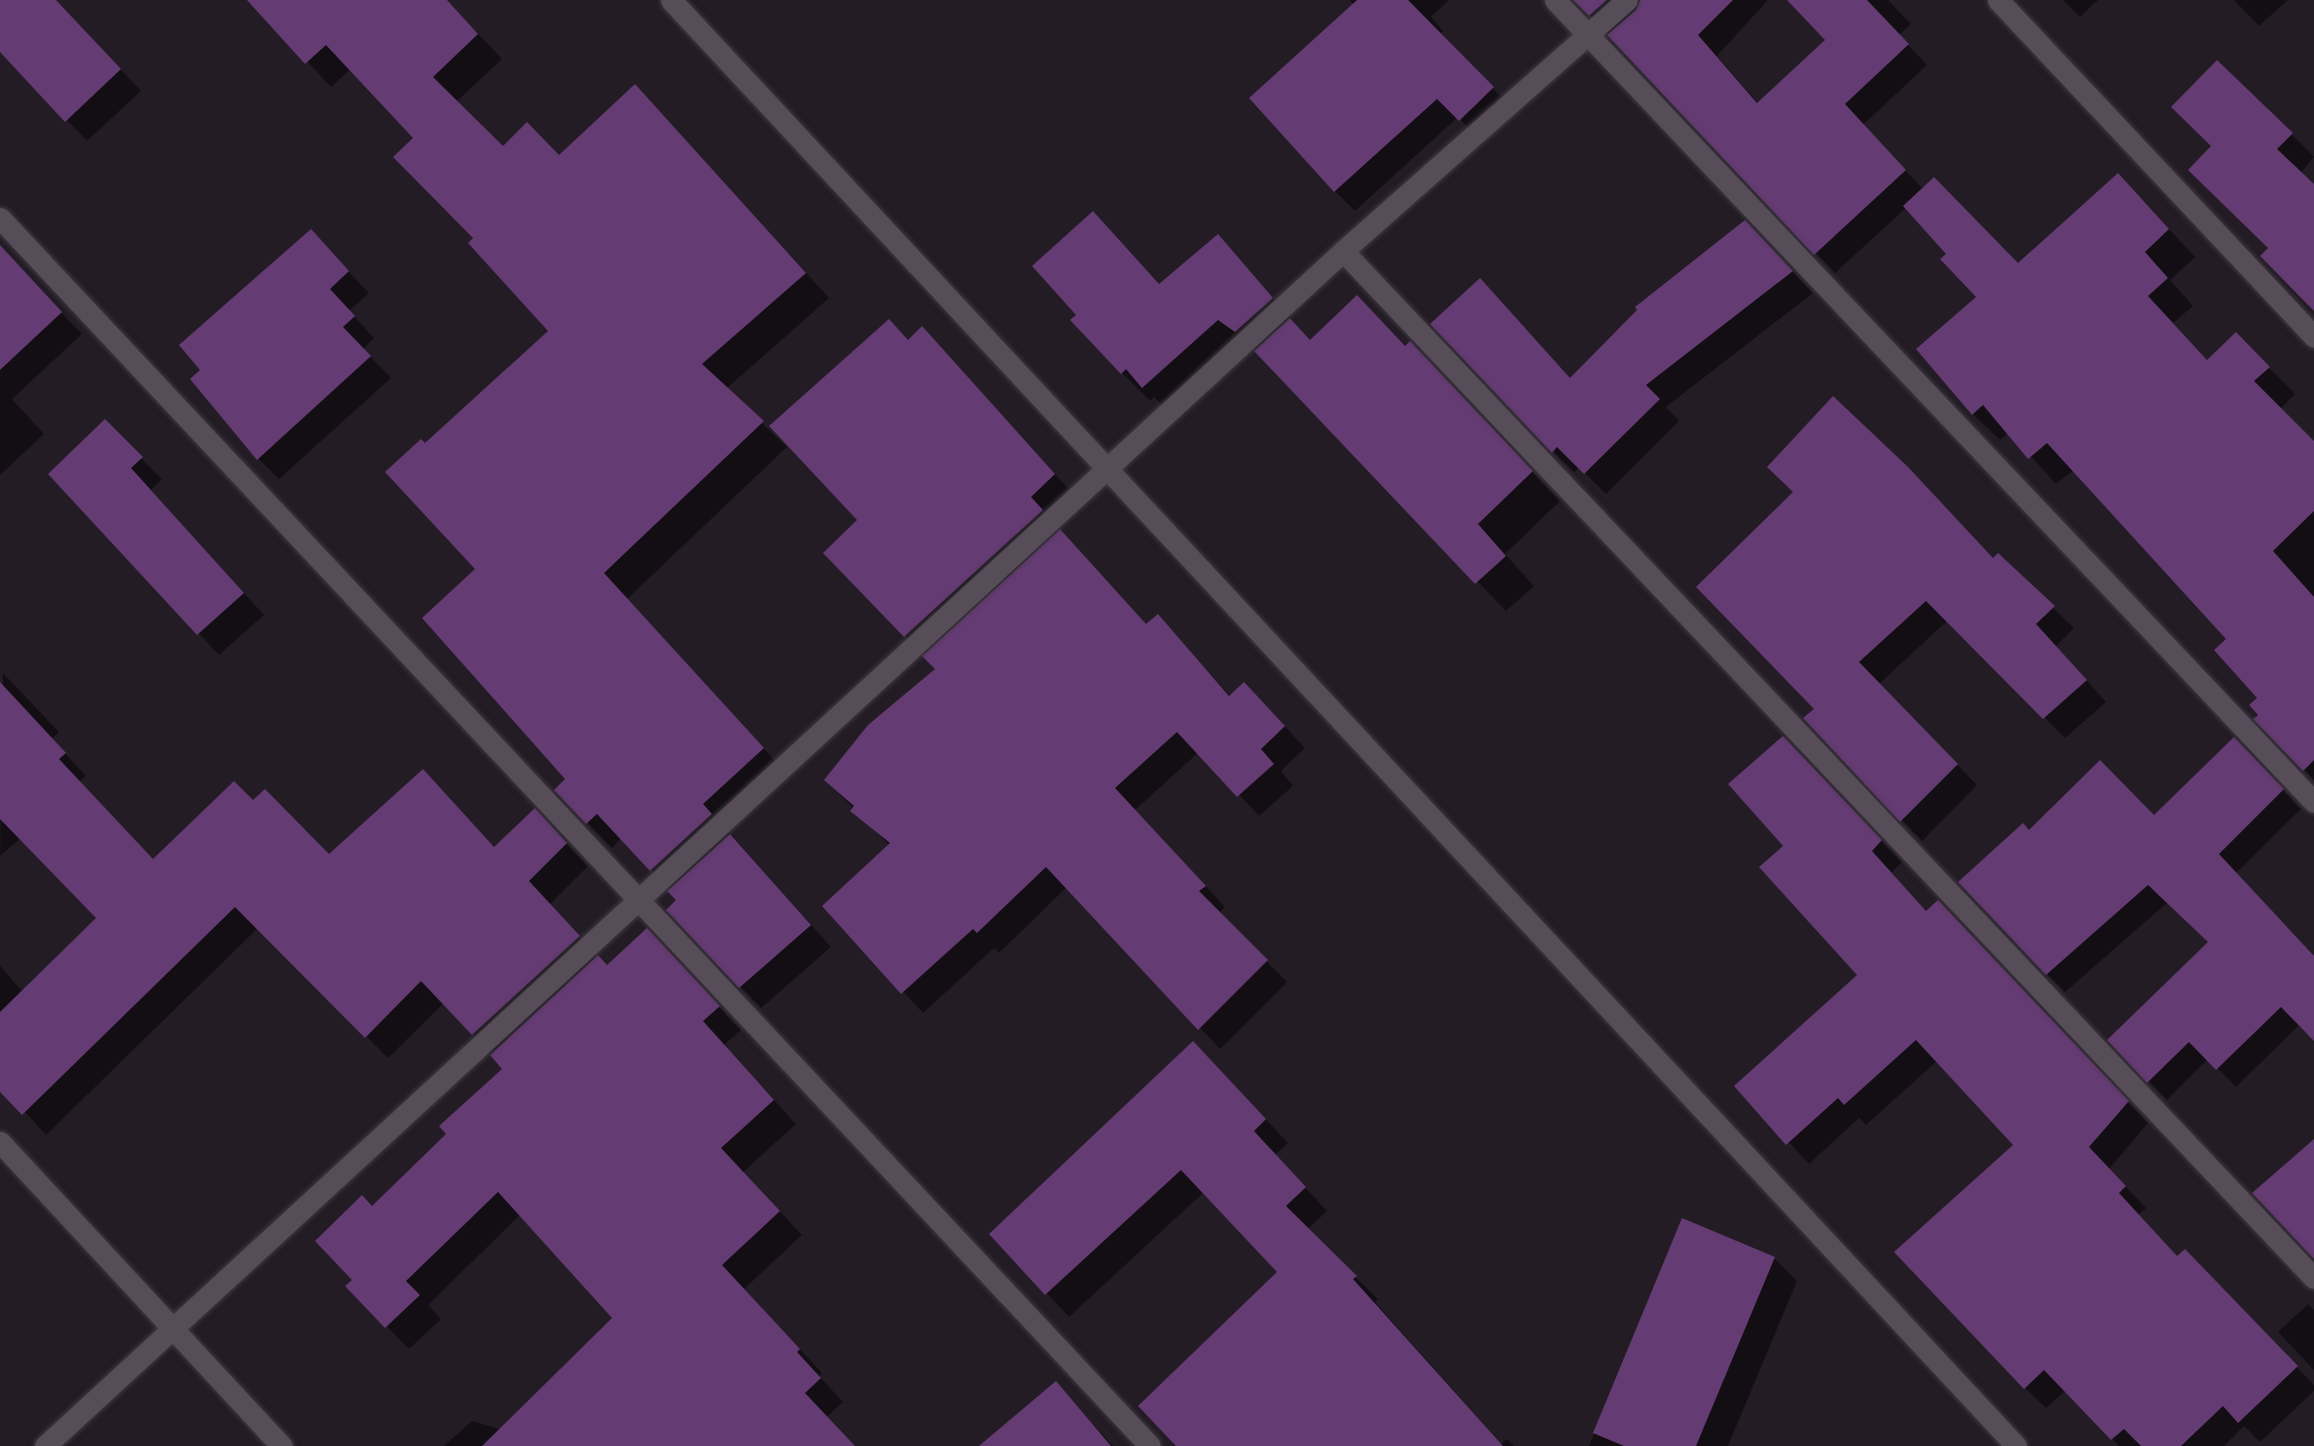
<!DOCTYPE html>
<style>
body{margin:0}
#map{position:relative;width:2314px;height:1446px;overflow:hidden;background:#231c25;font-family:Commissioner,sans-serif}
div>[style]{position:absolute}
.shadow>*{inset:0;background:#0007}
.building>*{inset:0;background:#653b73}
.roads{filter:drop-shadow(0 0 2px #3f3941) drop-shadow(0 0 2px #3f3941)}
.street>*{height:21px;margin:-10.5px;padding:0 10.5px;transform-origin:10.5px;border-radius:10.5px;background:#564d58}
.secondary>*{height:21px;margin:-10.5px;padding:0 10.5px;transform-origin:10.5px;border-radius:10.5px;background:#564d58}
span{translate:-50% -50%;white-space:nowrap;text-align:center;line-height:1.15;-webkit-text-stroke:5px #0b080b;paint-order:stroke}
</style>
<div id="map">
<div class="shadow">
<div style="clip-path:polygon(0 0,56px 0,141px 91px,87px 141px,0 49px)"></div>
<div style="clip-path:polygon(250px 0,446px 0,502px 59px,456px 102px,503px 149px,559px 157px,659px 111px,829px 298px,726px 389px,787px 447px,627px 599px,787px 774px,726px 829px,831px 947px,761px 1008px,668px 910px,678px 900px,671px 890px,621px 838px,612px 848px,556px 790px,567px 779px,425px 446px,551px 331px,476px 238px,415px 138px,351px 69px,331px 87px)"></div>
<div style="clip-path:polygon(1350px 0,1449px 0,1431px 17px,1443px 31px,1440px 35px,1512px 108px,1480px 140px,1458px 117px,1355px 211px,1335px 191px,1354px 5px)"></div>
<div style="clip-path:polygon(1576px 0,1768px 0,1717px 56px,1759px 104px,1827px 40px,1789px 0,1888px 0,1911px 24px,1899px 35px,1927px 65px,1863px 125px,1923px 189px,2018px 265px,2144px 202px,2195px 257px,2170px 280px,2193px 306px,2173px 323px,2208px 361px,2236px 335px,2295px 394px,2280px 409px,2314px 444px,2314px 780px,2256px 719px,2260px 698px,2228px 639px,2074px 470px,2056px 484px,2009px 432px,2000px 440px,1973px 414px,1979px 298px,1948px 254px,1907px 207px,1835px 273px)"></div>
<div style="clip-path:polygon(2063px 0,2098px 0,2080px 17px)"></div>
<div style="clip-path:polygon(2234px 0,2288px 0,2259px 26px)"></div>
<div style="clip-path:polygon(2291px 134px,2314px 157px,2300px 174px,2314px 189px,2314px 308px,2270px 248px,2214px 194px)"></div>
<div style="clip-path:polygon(1093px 214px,1161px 286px,1218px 236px,1311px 341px,1406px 348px,1439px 373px,1560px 501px,1505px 554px,1534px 586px,1506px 611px,1254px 348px,1247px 348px,1172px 415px,1154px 397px,1150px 401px,1122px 373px,1079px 315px)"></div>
<div style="clip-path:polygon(1766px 243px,1813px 293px,1666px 407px,1679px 421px,1606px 494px,1579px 467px,1574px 472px,1553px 451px,1500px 302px,1571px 379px)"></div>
<div style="clip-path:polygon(0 249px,82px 334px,12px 399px,44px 434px,0 475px)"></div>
<div style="clip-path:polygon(331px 253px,369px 293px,349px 311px,374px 338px,363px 349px,391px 378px,279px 479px,258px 458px)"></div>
<div style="clip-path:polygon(909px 341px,943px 350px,1075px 496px,1050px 518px,1147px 626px,1158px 616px,1231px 697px,1265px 705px,1305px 748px,1281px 771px,1293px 786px,1259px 816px,1199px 752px,1135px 810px,1225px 907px,1219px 913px,1287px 982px,1220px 1049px,1067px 887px,999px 953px,994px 948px,923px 1013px,824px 906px,890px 846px,826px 780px,937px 669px,826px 553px,860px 520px)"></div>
<div style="clip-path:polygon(105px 422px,162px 479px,151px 490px,264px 615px,219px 655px,50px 474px)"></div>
<div style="clip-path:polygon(1998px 556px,2074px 628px,2056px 646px,2106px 702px,2065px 738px,1948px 620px,1879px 684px,1977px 785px,1922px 841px,1806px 719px,1817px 709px,1698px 587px,1993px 560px)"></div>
<div style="clip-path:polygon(3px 673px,59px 732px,52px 739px,86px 776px,79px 782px,154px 861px,253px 802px,329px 856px,423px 771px,495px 849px,556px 832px,588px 866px,550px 904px,607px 967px,669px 953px,741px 1030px,724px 1045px,796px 1124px,743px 1172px,802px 1235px,744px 1289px,822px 1373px,819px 1376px,843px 1402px,827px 1417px,854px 1446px,444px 1446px,472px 1421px,502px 1430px,615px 1318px,521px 1214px,428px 1305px,441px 1319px,409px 1349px,348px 1286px,354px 1280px,373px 1208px,449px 1134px,505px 1069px,444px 1003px,388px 1058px,258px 928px,46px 1135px,0 1085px,0 966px,23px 992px,98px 918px,21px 838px,0 856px)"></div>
<div style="clip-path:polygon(2253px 758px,2301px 809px,2236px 873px,2314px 957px,2314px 1039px,2300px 1024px,2236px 1087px,2208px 1059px,2167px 1100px,2110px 1041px,2210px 942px,2168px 902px,2065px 992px,2047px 974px,2029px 832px,2154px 817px)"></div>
<div style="clip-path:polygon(1804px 759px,1902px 862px,1891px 873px,1927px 912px,1959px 923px,2148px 1123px,2109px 1169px,2146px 1208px,2138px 1215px,2178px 1258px,2206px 1272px,2314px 1385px,2314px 1391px,2260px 1442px,2244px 1426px,2224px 1446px,2119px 1446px,2066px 1390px,2046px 1408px,2025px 1388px,2015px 1145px,1937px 1061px,1866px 1125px,1859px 1118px,1809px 1164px,1737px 1086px,1860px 975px,1785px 846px)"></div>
<div style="clip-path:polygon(1216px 1066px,1288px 1143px,1275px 1155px,1327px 1211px,1307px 1230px,1378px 1299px,1375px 1302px,1501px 1444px,1507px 1439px,1514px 1446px,1178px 1446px,1279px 1272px,1204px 1192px,1069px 1317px,991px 1234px)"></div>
<div style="clip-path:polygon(1683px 1220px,1774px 1258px,1797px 1281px,1728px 1446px,1589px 1446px)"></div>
<div style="clip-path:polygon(2308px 1304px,2314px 1310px,2314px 1370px,2278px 1332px)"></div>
<div style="clip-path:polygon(1056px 1384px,1113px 1446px,982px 1446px)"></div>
</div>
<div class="building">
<div style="clip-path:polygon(0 0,56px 0,121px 69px,65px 122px,0 52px)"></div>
<div style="clip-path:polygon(247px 0,447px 0,478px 34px,433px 77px,503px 146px,527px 122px,559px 155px,635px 84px,806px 273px,702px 364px,764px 421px,604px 573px,764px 748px,703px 804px,712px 814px,650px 871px,597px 814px,586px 824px,554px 790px,565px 779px,422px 618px,475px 569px,385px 472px,421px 439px,425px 443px,548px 331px,468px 243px,473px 238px,393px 157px,413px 138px,326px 45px,305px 64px)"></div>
<div style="clip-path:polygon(1357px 0,1408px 0,1494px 87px,1459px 121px,1437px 99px,1334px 192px,1249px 98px)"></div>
<div style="clip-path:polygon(1573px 0,1607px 0,1589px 16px)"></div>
<div style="clip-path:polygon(1640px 0,1733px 0,1698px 35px,1757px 103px,1825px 40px,1787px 0,1867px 0,1909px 44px,1845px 104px,1906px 170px,1814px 255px,1607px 35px,1636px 10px)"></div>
<div style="clip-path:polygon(2217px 60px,2293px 133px,2277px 149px,2314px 184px,2314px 311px,2260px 256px,2268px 248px,2188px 170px,2211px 146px,2171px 107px)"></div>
<div style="clip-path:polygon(2118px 173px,2169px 229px,2145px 252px,2168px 278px,2148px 296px,2207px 360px,2236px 332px,2270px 367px,2254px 381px,2314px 441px,2314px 511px,2273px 551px,2314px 597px,2314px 760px,2303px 771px,2253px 719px,2258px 715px,2249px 705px,2257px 698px,2214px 650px,2226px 639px,2047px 443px,2028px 459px,1983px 405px,1972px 415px,1916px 349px,1976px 297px,1940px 259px,1946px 254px,1903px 206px,1934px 177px,2018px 263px)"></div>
<div style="clip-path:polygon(1093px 211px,1159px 284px,1218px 234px,1273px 298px,1235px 332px,1218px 320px,1142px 388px,1126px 369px,1121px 374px,1070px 320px,1076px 315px,1032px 266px)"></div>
<div style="clip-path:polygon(1745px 220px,1793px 271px,1646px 385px,1660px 399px,1584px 474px,1557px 447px,1552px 453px,1430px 324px,1480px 278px,1570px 378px,1637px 310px,1635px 307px)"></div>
<div style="clip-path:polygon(311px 229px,349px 271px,330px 289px,355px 316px,343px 327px,371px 356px,257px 460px,190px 379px,200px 370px,179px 345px)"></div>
<div style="clip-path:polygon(0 245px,62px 312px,0 370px)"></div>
<div style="clip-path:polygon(1357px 295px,1405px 346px,1410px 341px,1533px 471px,1478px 524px,1506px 556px,1475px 584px,1254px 351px,1290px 318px,1310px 340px)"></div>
<div style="clip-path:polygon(889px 319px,908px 340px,922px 326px,1055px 474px,1031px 497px,1043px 510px,904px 637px,823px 553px,857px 520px,769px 426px)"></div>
<div style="clip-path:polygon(1833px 396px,1908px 467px,1993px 558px,1998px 553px,2055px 606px,2036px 624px,2087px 680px,2043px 719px,1926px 601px,1859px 662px,1958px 764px,1900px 822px,1803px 718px,1814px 709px,1696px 587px,1793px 492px,1767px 467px)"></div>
<div style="clip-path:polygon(105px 419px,143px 457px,131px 468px,244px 593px,197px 635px,48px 474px)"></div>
<div style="clip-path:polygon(1060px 529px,1146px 624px,1158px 614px,1229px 696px,1244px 682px,1285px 726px,1261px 749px,1274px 764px,1237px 797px,1177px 732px,1115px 788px,1206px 886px,1199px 891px,1268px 960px,1198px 1030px,1046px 867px,977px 933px,973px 929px,901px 994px,822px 906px,890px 843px,850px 811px,854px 806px,824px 780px,868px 725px,935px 669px,922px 656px)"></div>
<div style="clip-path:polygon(0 682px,66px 753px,59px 759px,153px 859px,234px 781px,253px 800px,265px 789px,329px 854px,423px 769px,494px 847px,535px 808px,567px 843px,529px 881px,580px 936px,472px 1035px,421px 981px,365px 1038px,235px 907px,22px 1115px,0 1092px,0 1012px,96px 918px,0 819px)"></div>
<div style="clip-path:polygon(1783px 736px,1882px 840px,1872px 851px,1926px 911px,1938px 900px,2129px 1101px,2089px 1147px,2126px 1186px,2119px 1193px,2177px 1256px,2185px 1249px,2298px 1366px,2238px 1423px,2223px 1406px,2181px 1446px,2141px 1446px,2124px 1429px,2111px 1440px,2044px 1370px,2024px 1389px,1894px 1252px,2013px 1145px,1916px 1040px,1844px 1105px,1838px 1098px,1786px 1145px,1734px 1086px,1857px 975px,1759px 867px,1783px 846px,1728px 784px)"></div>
<div style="clip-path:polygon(2234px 737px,2284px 789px,2219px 854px,2314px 956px,2314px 1041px,2281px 1007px,2216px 1070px,2189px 1042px,2147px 1083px,2107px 1040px,2208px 942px,2148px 885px,2046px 975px,1958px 882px,2023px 823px,2029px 830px,2100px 760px,2154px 815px)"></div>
<div style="clip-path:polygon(730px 834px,811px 925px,739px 988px,666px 910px,676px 900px,667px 891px)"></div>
<div style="clip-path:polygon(647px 928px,720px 1006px,703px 1021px,774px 1100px,721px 1148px,780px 1211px,722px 1265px,800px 1349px,797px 1352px,821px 1378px,805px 1393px,855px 1446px,482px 1446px,612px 1318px,498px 1192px,406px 1281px,420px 1295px,385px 1328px,345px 1286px,352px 1280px,315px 1241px,362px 1195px,372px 1206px,446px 1134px,439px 1126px,502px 1069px,490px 1055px,598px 955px,607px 965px)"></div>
<div style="clip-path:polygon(1193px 1041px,1266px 1119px,1254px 1131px,1306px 1187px,1286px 1206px,1357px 1276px,1353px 1279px,1503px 1446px,1176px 1446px,1138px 1406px,1277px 1272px,1181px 1170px,1045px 1295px,989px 1234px)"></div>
<div style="clip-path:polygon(2314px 1139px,2314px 1259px,2252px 1193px)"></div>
<div style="clip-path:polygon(1682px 1218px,1775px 1257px,1696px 1446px,1624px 1446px,1593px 1433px)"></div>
<div style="clip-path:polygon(1056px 1381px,1111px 1446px,979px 1446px)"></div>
</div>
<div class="roads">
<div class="street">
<div style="left:1555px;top:0;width:1104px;rotate:46.58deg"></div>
<div style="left:1998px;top:0;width:462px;rotate:46.8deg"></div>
<div style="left:0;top:218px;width:1682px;rotate:46.88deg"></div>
<div style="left:1343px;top:251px;width:1413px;rotate:46.61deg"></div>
<div style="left:0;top:1142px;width:415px;rotate:47.2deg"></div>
<div style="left:45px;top:1446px;width:1764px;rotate:-42.63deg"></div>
<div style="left:1343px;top:251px;width:379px;rotate:-41.5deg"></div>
</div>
<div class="secondary">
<div style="left:671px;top:0;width:1975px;rotate:47.07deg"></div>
</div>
</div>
</div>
